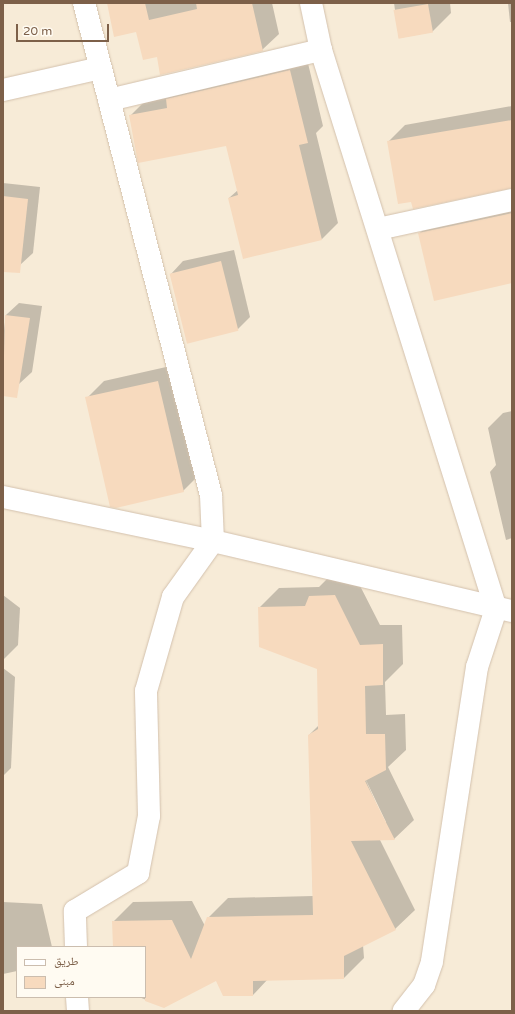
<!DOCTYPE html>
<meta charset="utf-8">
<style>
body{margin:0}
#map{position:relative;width:515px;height:1014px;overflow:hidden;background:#fef8ea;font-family:"Varela Round","Noto Naskh Arabic",sans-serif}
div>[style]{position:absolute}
.residential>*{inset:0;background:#f7ebd7}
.shadow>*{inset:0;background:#0003}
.building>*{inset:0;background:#f7dabe;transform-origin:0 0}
.roads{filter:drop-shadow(0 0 1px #d3c1ad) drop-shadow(0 0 1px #d3c1ad)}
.minor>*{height:22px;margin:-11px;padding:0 11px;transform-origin:11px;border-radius:11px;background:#fff}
span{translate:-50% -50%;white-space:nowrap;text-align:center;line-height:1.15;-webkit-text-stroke:3px #fffbf2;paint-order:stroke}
.frame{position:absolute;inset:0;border:4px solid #7d6049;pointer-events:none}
.legend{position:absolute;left:16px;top:946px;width:130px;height:52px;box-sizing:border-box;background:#fffbf2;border:1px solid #cbbdae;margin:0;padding:5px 7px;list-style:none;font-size:12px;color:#7d6049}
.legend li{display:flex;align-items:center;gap:8px;height:20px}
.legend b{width:20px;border:1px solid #cbbdae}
.scale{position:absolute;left:16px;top:24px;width:93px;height:18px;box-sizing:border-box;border:2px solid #7d6049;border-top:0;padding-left:5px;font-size:12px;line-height:14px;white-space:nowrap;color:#7d6049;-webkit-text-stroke:3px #fffbf2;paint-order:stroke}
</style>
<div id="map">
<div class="residential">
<div style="clip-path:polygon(evenodd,3px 3px,512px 3px,512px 1011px,3px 1011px,3px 3px,17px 947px,145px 947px,145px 997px,17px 997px,17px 947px)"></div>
</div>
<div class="shadow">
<div style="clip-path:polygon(108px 3px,272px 3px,279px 34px,262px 50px,158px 56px,137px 31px)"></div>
<div style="clip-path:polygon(394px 3px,450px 3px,451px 13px,432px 32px,399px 38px)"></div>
<div style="clip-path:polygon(508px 3px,512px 3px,512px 22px,510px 22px)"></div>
<div style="clip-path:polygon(306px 55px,323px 126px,316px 133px,338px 223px,322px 239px,229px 198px,238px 190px,227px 145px,130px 116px,146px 100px)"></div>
<div style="clip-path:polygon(512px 106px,512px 187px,388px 142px,405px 125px)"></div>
<div style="clip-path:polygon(3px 183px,40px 187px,33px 253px,20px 265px,3px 264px)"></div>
<div style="clip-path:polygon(512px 200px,512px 282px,420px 233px,436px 216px)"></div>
<div style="clip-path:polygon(234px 250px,250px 317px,237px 330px,171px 274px,183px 261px)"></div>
<div style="clip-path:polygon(19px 303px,42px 306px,32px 372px,19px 384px,3px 382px,3px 338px,6px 315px)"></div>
<div style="clip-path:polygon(175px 365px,200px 474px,183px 491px,87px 398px,104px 381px)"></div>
<div style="clip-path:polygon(512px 411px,512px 538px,506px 540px,490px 472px,496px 465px,488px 428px,503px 413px)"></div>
<div style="clip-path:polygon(evenodd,330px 576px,355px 576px,380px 625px,402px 625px,403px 664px,385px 682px,386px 715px,405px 714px,406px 750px,388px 767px,414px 820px,394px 839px,380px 840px,415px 910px,395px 929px,363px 945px,364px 958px,344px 978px,268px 979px,253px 995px,216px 980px,164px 1007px,139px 997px,145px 997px,145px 947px,114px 947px,113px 922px,133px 902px,192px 901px,205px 926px,208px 918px,228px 898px,313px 896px,309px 735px,319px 725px,318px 668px,259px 608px,279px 588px,319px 587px,330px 576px,364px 776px,386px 822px,384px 822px,364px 776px)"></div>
<div style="clip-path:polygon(3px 595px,20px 608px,18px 645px,3px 660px)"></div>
<div style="clip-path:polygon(3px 668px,15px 677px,11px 768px,3px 776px)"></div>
<div style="clip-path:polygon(3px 902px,42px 904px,52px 947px,17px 947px,17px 971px,3px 974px)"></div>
</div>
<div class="building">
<div style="clip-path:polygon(107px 3px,145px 3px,149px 20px,197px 9px,196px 3px,252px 3px,263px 51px,160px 75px,157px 57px,143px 60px,136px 32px,114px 37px)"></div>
<div style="left:428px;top:4px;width:29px;height:35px;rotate:80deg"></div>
<div style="clip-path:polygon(290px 70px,308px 143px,299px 145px,322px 240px,243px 259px,228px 198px,238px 195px,226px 146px,138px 163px,129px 115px,167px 108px,166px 99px)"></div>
<div style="clip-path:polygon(512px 120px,512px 188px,413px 209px,411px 202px,398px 204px,387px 141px)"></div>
<div style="clip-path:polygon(3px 196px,28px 199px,20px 273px,3px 272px)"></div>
<div style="clip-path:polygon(512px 213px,512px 283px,434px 301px,418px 233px)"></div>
<div style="left:221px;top:261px;width:72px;height:53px;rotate:76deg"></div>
<div style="clip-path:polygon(5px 315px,30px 318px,17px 398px,3px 396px)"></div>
<div style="clip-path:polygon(158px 381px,184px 492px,116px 508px,110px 507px,85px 397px)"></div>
<div style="clip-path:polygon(335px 595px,360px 645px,383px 644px,383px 685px,365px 686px,366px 734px,385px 734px,386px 770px,365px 781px,395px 840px,351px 841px,396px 930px,344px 956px,344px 979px,253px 981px,253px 996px,223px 996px,216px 981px,164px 1008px,145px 1001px,145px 947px,113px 947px,112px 921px,172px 920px,191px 959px,207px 917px,313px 915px,308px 735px,318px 729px,317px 669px,259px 647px,258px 607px,305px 606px,309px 596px)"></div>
</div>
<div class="roads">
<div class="minor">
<div style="left:311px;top:3px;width:48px;rotate:78deg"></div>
<div style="left:321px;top:50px;width:586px;rotate:72.62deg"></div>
<div style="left:496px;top:609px;width:61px;rotate:108.1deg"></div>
<div style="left:477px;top:667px;width:298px;rotate:98.7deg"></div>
<div style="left:432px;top:962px;width:24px;rotate:109deg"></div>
<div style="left:424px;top:985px;width:33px;rotate:128deg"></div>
<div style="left:3px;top:90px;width:100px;rotate:-12.7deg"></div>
<div style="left:109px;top:100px;width:218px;rotate:-13.3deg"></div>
<div style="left:378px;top:229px;width:137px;rotate:-12.2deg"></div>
<div style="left:3px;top:497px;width:215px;rotate:11.8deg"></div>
<div style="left:213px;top:541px;width:307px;rotate:13.2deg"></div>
<div style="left:76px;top:947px;width:36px;rotate:-92deg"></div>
<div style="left:75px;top:911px;width:74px;rotate:-31.1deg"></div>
<div style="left:138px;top:873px;width:58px;rotate:-79.1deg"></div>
<div style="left:149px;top:816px;width:125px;rotate:-91.4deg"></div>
<div style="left:146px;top:691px;width:98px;rotate:-74deg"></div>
<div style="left:173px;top:597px;width:69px;rotate:-54.5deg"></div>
<div style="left:213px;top:541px;width:46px;rotate:-92.5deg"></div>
<div style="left:211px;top:495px;width:508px;rotate:-104.47deg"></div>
<div style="left:77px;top:997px;width:14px;rotate:86deg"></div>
</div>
</div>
<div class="frame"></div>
<ul class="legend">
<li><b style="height:5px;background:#fff"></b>طريق</li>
<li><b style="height:11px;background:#f7dabe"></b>مبنى</li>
</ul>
<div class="scale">20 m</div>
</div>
